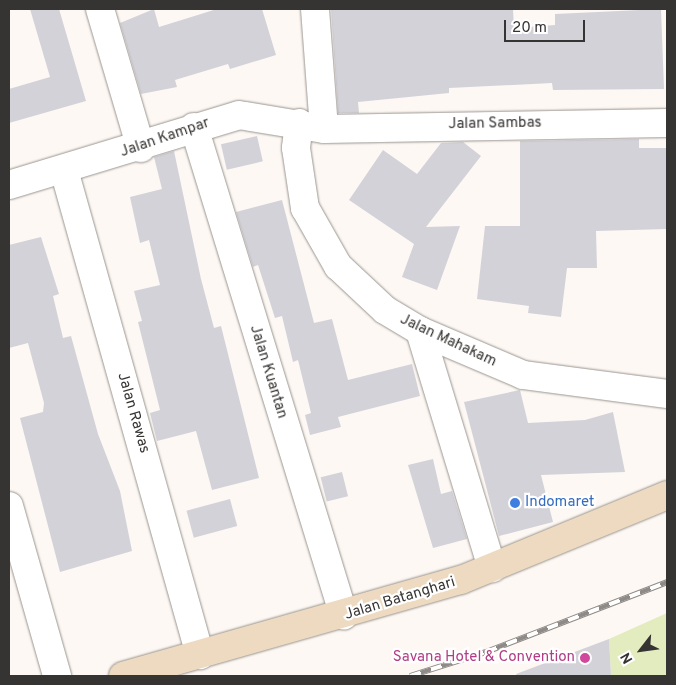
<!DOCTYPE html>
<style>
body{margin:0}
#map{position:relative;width:676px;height:685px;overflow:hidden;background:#fdf8f3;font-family:Overpass,sans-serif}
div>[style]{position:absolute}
.green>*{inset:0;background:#e3ecbf}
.building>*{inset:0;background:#d3d2d8;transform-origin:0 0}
.roads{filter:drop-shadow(0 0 1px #9a9591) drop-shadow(0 0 1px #9a9591)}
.street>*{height:28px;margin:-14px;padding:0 14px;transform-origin:14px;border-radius:14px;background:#fff}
.secondary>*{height:28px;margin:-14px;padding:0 14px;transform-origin:14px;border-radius:14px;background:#eddac0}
.rail>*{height:5.5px;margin-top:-2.75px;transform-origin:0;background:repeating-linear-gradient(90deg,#fff 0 11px,#8d8a87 0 22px);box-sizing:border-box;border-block:1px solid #8d8a87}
.dots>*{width:14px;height:14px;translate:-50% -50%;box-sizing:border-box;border:2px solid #fff;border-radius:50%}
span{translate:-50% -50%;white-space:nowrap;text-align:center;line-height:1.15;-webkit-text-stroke:4.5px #fff;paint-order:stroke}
.street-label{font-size:15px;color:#363432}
.shop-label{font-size:15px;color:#366cbe}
.left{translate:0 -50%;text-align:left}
.hotel-label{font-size:15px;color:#b23c85}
.right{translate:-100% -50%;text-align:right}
.frame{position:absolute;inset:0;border:10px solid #363432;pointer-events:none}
.north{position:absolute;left:616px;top:625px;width:50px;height:50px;-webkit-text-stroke:4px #fff;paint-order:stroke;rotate:240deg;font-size:14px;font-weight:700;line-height:20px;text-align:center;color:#363432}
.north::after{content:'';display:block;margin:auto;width:18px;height:22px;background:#363432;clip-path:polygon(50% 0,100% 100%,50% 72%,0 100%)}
.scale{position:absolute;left:504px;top:20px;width:81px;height:22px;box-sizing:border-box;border:2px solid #363432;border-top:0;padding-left:6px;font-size:15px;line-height:18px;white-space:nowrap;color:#363432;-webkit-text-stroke:4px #fff;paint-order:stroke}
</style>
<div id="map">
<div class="green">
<div style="clip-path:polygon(667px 613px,667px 676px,611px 676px,609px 639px)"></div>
</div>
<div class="building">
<div style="clip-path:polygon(30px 9px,59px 9px,86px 101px,9px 123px,9px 89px,50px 77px)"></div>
<div style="clip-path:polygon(154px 9px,159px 27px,217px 9px,262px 9px,276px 55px,230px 69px,228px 64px,175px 80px,177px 87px,141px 94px,120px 23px)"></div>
<div style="clip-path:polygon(331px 9px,513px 9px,514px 28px,555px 25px,555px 14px,661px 9px,664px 89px,553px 90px,552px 83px,449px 88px,449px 93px,358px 102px,359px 113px,338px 113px)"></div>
<div style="left:257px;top:136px;width:26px;height:37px;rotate:77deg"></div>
<div style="clip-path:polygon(639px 139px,639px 148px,667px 148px,667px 229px,596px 231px,597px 268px,567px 268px,561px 317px,528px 313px,529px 306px,477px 299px,485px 226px,520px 226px,520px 141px)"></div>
<div style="clip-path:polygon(463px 142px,481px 156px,426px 227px,460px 226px,437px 290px,402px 277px,414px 244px,349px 200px,383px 150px,417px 174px,441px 143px)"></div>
<div style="clip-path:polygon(174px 151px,201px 279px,214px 328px,221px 326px,259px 478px,212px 490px,196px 431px,157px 441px,150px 413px,160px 410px,138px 322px,142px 321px,134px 291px,160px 285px,149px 240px,140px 243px,130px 197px,162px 189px,154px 157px)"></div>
<div style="clip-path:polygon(282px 200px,314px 323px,332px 319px,348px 380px,412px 364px,420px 396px,338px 417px,341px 427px,310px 435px,305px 415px,311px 413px,298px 360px,293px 362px,282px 316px,275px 318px,258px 265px,253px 267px,236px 212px)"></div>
<div style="clip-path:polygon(41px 237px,59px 294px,53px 296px,63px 338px,71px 336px,98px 434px,120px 491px,132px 551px,60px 572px,20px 418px,43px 412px,44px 403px,28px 343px,9px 348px,9px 245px)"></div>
<div style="clip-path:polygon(520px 390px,528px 423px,585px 420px,613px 412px,625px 472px,541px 475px,553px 522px,499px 536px,464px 402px)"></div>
<div style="clip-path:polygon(433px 459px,441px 494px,452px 491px,467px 539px,433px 548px,408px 465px)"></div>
<div style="left:342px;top:472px;width:25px;height:22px;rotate:76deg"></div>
<div style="left:230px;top:499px;width:28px;height:45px;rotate:75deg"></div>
<div style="clip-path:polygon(609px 639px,611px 676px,517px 676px,516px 674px)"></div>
</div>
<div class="roads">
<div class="street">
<div style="left:100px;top:9px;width:145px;rotate:73.6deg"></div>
<div style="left:315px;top:9px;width:120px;rotate:85.7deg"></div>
<div style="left:299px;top:123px;width:25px;rotate:97deg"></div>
<div style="left:296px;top:148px;width:61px;rotate:81.5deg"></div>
<div style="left:305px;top:208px;width:67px;rotate:60.4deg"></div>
<div style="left:338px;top:266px;width:64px;rotate:43.1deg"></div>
<div style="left:385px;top:310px;width:41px;rotate:31deg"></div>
<div style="left:420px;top:331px;width:112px;rotate:23.1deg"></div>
<div style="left:523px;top:375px;width:145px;rotate:7.5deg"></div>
<div style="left:194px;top:127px;width:511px;rotate:72.95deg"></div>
<div style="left:64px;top:170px;width:504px;rotate:74.34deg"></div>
<div style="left:9px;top:185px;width:240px;rotate:-16.9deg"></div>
<div style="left:239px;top:115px;width:86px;rotate:9.4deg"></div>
<div style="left:324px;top:129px;width:343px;rotate:-1deg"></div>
<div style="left:420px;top:331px;width:248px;rotate:73.1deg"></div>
<div style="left:9px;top:506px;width:177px;rotate:74.2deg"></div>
</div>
<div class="secondary">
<div style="left:123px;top:676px;width:351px;rotate:-15.9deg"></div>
<div style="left:461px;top:580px;width:223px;rotate:-22.4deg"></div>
</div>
</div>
<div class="rail">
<div style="left:410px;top:676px;width:80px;rotate:-17.5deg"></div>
<div style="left:486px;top:652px;width:194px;rotate:-21.1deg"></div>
</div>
<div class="dots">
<div style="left:515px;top:503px;background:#3f7fe0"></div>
<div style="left:585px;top:658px;background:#d1479c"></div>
</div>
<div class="street-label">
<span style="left:495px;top:124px;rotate:-1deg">Jalan Sambas</span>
<span style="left:165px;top:138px;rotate:-19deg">Jalan Kampar</span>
<span style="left:448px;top:341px;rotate:25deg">Jalan Mahakam</span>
<span style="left:268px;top:372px;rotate:73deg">Jalan Kuantan</span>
<span style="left:133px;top:413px;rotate:74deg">Jalan Rawas</span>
<span style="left:400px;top:599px;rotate:-17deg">Jalan Batanghari</span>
</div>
<div class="shop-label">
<span class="left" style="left:525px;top:503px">Indomaret</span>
</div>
<div class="hotel-label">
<span class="right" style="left:575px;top:658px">Savana Hotel &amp; Convention</span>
</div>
<div class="frame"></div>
<div class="north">N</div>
<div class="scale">20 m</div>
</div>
